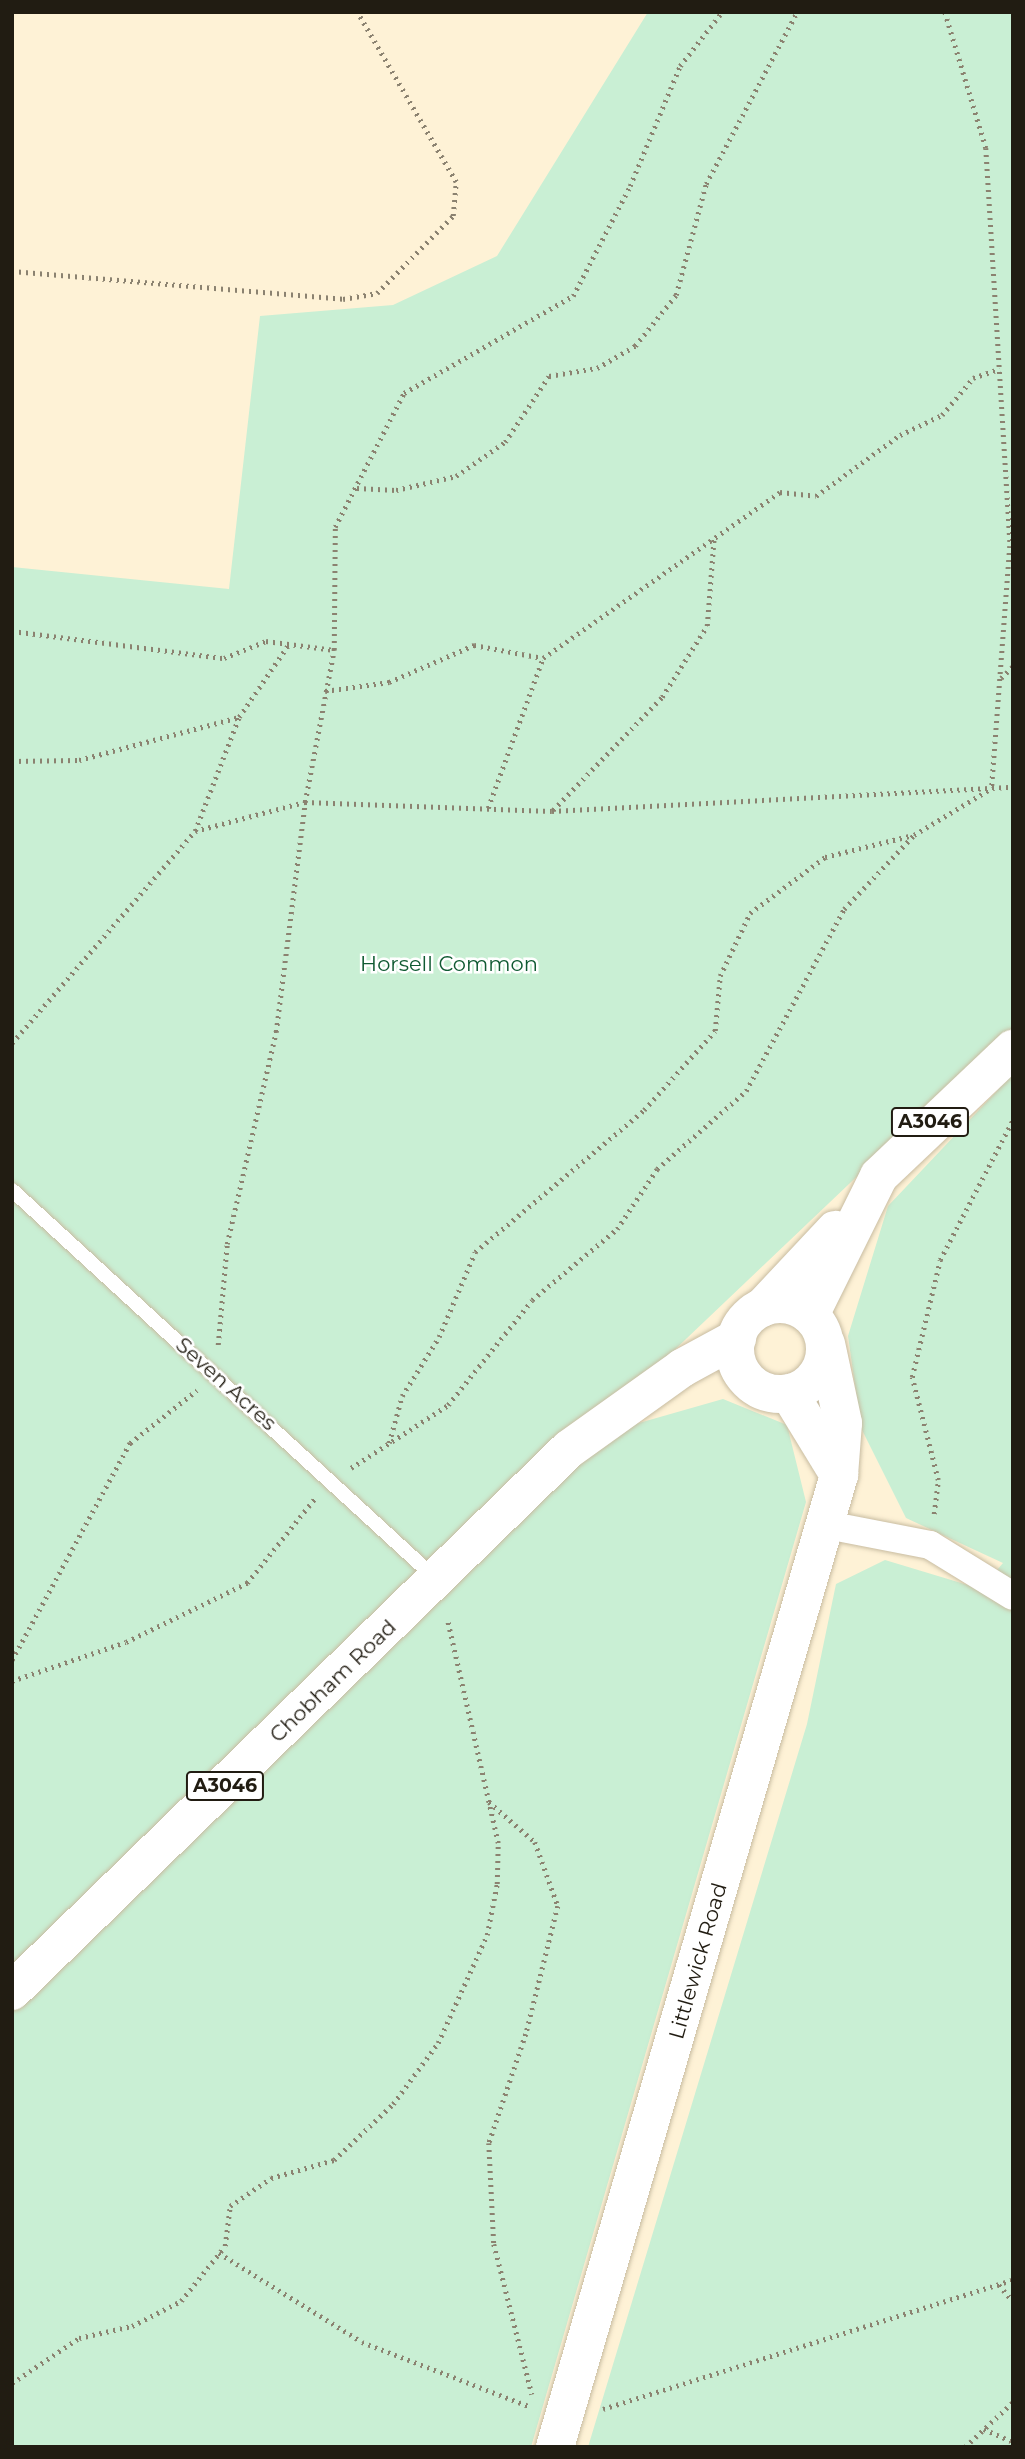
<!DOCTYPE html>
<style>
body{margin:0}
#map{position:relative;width:1025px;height:2459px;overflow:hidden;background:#fef2d6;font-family:Montserrat,sans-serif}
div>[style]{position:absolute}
.green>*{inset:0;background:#c9efd4}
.path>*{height:4.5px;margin-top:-2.25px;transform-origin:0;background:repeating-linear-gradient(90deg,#8b8270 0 2px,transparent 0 7px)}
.roads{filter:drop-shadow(0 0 2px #c8bca1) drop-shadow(0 0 2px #c8bca1)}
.lane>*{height:14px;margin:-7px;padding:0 7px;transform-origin:7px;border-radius:7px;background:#fff}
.street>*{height:28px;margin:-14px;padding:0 14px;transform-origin:14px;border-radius:14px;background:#fff}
.secondary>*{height:38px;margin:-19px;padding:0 19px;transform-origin:19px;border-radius:19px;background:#fff}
.primary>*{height:38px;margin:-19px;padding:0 19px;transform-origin:19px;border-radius:19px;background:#fff}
.primary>.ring{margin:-19px;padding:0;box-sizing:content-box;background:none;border:38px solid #fff;border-radius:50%}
span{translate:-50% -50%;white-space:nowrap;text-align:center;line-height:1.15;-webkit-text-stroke:5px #fff;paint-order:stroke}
.shield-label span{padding:2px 5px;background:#fff;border:2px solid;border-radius:5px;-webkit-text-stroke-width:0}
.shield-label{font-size:19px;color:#211c12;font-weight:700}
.park-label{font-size:21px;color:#0f5a32}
.street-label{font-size:21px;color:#211c12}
.frame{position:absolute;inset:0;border:14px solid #211c12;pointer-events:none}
</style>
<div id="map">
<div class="green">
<div style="clip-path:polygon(648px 12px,1013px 12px,1013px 1028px,645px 1378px,618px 1429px,723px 1399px,787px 1425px,806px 1502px,531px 2447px,12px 2447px,12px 567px,229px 589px,260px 316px,393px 305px,497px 256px)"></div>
<div style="clip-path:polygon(1013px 1074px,1013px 2447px,588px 2447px,807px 1724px,836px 1584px,885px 1560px,981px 1589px,1003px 1563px,906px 1518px,861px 1428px,848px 1336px,888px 1206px)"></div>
</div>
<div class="path">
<div style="left:945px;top:12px;width:142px;rotate:73.2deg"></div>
<div style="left:986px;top:148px;width:399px;rotate:86.5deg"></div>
<div style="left:1010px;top:546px;width:243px;rotate:94.3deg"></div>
<div style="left:12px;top:271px;width:332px;rotate:4.8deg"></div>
<div style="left:343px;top:299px;width:35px;rotate:-10deg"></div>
<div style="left:377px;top:293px;width:108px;rotate:-45.4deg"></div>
<div style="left:453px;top:216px;width:34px;rotate:-85deg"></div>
<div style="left:456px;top:182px;width:197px;rotate:-120.2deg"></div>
<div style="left:357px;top:488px;width:39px;rotate:3deg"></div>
<div style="left:396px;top:490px;width:62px;rotate:-13.1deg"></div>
<div style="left:456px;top:476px;width:60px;rotate:-34.8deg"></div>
<div style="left:505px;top:442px;width:79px;rotate:-56.3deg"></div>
<div style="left:549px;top:376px;width:49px;rotate:-9.5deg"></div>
<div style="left:597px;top:368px;width:44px;rotate:-30.1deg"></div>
<div style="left:635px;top:346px;width:65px;rotate:-51.2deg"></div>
<div style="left:676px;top:295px;width:115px;rotate:-74.9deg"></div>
<div style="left:706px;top:184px;width:195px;rotate:-62.1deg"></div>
<div style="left:12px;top:631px;width:214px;rotate:7.3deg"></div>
<div style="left:224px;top:658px;width:45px;rotate:-22deg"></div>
<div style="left:266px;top:641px;width:69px;rotate:7.5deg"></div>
<div style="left:1001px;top:678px;width:17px;rotate:-45deg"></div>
<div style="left:325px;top:691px;width:65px;rotate:-8deg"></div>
<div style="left:389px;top:682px;width:93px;rotate:-23.5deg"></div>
<div style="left:474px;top:645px;width:70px;rotate:10.7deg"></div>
<div style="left:543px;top:658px;width:289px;rotate:-35deg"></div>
<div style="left:780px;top:492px;width:36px;rotate:6deg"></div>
<div style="left:816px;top:496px;width:104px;rotate:-36deg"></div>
<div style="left:900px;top:435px;width:47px;rotate:-25.5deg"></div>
<div style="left:942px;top:415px;width:48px;rotate:-50deg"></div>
<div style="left:973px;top:378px;width:28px;rotate:-19deg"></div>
<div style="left:12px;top:761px;width:67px;rotate:-0.9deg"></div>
<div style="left:79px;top:760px;width:166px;rotate:-15deg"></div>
<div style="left:488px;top:808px;width:160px;rotate:-69.9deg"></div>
<div style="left:553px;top:810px;width:157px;rotate:-46deg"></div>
<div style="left:662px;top:697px;width:84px;rotate:-57.6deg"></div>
<div style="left:707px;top:626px;width:89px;rotate:-85.5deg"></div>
<div style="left:195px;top:831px;width:114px;rotate:-14.8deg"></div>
<div style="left:305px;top:802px;width:247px;rotate:2.1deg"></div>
<div style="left:552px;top:811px;width:462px;rotate:-3deg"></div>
<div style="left:12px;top:1043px;width:280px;rotate:-49.2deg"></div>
<div style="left:195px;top:831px;width:122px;rotate:-68.9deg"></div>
<div style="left:239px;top:717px;width:88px;rotate:-55.6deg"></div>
<div style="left:218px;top:1345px;width:101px;rotate:-84.9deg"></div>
<div style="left:227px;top:1244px;width:218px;rotate:-77deg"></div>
<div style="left:276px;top:1032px;width:232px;rotate:-82.8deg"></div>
<div style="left:305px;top:802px;width:155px;rotate:-79.2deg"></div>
<div style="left:334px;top:650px;width:123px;rotate:-89.5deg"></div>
<div style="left:335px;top:527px;width:151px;rotate:-62.8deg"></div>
<div style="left:404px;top:393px;width:195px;rotate:-29.9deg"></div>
<div style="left:573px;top:296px;width:124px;rotate:-62.6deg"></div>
<div style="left:630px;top:186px;width:130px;rotate:-67.4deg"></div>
<div style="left:680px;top:66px;width:68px;rotate:-52.1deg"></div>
<div style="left:389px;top:1443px;width:49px;rotate:-74.5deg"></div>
<div style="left:402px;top:1396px;width:70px;rotate:-57.9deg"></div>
<div style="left:439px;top:1337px;width:92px;rotate:-67deg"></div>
<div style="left:475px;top:1252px;width:221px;rotate:-40deg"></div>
<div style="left:644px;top:1110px;width:106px;rotate:-48.1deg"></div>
<div style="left:715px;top:1031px;width:55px;rotate:-84.8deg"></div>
<div style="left:720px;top:976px;width:70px;rotate:-64.5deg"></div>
<div style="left:750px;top:913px;width:94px;rotate:-36.7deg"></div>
<div style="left:825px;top:857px;width:91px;rotate:-14deg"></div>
<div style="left:351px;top:1468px;width:116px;rotate:-33deg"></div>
<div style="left:448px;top:1405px;width:134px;rotate:-51.3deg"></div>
<div style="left:532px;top:1300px;width:111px;rotate:-39.9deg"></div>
<div style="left:617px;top:1229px;width:72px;rotate:-56.3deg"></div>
<div style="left:657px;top:1169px;width:118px;rotate:-41.2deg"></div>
<div style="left:746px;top:1091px;width:207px;rotate:-61.7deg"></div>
<div style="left:844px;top:909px;width:102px;rotate:-46.6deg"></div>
<div style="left:914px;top:835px;width:91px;rotate:-31.1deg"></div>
<div style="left:934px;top:1514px;width:34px;rotate:-83deg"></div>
<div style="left:938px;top:1480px;width:106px;rotate:-104.2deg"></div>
<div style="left:912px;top:1377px;width:120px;rotate:-76.5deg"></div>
<div style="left:940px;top:1260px;width:158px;rotate:-62.5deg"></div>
<div style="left:12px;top:1660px;width:247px;rotate:-61.5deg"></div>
<div style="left:130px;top:1443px;width:85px;rotate:-38.3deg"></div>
<div style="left:12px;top:1681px;width:120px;rotate:-18.9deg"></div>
<div style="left:126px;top:1642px;width:135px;rotate:-26deg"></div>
<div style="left:247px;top:1583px;width:109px;rotate:-51.3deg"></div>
<div style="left:489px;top:1802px;width:61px;rotate:41deg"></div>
<div style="left:535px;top:1842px;width:68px;rotate:70.2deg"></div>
<div style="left:558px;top:1906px;width:132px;rotate:104deg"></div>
<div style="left:526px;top:2034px;width:115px;rotate:108.7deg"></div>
<div style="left:489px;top:2143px;width:101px;rotate:87.2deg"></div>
<div style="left:494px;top:2244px;width:155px;rotate:75.8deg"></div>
<div style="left:219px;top:2253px;width:168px;rotate:31.9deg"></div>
<div style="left:362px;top:2342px;width:179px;rotate:21deg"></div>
<div style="left:999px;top:2285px;width:21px;rotate:49deg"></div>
<div style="left:12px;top:2383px;width:81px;rotate:-33.9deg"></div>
<div style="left:79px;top:2338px;width:54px;rotate:-12.8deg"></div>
<div style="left:132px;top:2326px;width:55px;rotate:-27deg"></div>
<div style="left:181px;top:2301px;width:70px;rotate:-51.3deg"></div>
<div style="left:225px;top:2246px;width:40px;rotate:-82.9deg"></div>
<div style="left:230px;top:2206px;width:50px;rotate:-34.3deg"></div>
<div style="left:271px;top:2178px;width:66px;rotate:-15.9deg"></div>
<div style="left:334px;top:2160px;width:81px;rotate:-43.5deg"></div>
<div style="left:393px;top:2104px;width:76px;rotate:-53.6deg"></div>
<div style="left:438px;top:2043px;width:119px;rotate:-65.6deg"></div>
<div style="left:487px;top:1935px;width:52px;rotate:-78.9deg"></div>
<div style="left:497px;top:1884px;width:41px;rotate:-88.6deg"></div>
<div style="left:498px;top:1843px;width:230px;rotate:-102.8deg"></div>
<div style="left:603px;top:2409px;width:430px;rotate:-17.5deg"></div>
<div style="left:984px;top:2429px;width:32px;rotate:24deg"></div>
<div style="left:965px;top:2447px;width:66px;rotate:-43.2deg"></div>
</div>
<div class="roads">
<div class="lane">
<div style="left:12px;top:1190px;width:573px;rotate:42.52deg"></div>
</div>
<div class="street">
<div style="left:827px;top:1525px;width:105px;rotate:11deg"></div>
<div style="left:930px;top:1545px;width:97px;rotate:31.6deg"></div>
</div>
<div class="secondary">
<div style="left:789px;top:1393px;width:96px;rotate:58.6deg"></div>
<div style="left:555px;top:2447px;width:1013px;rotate:-73.71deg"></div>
<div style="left:839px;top:1475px;width:52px;rotate:-85.6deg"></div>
<div style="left:843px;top:1423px;width:81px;rotate:-102.1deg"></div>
</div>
<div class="primary">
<div class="ring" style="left:735px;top:1304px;width:52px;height:52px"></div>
<div style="left:762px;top:1308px;width:107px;rotate:-46.9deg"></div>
<div style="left:810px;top:1315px;width:155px;rotate:-63.6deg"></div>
<div style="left:879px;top:1176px;width:185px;rotate:-43.5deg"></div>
<div style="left:12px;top:1991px;width:777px;rotate:-44.22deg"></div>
<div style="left:569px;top:1449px;width:139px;rotate:-35.6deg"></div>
<div style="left:682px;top:1368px;width:63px;rotate:-28.6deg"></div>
</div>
</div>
<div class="shield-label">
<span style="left:930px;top:1122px">A3046</span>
<span style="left:225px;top:1786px">A3046</span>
</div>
<div class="park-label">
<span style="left:449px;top:964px">Horsell Common</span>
</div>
<div class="street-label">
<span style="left:226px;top:1384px;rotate:42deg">Seven Acres</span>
<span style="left:333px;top:1681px;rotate:-44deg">Chobham Road</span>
<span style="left:698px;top:1961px;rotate:-74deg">Littlewick Road</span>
</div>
<div class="frame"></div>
</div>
